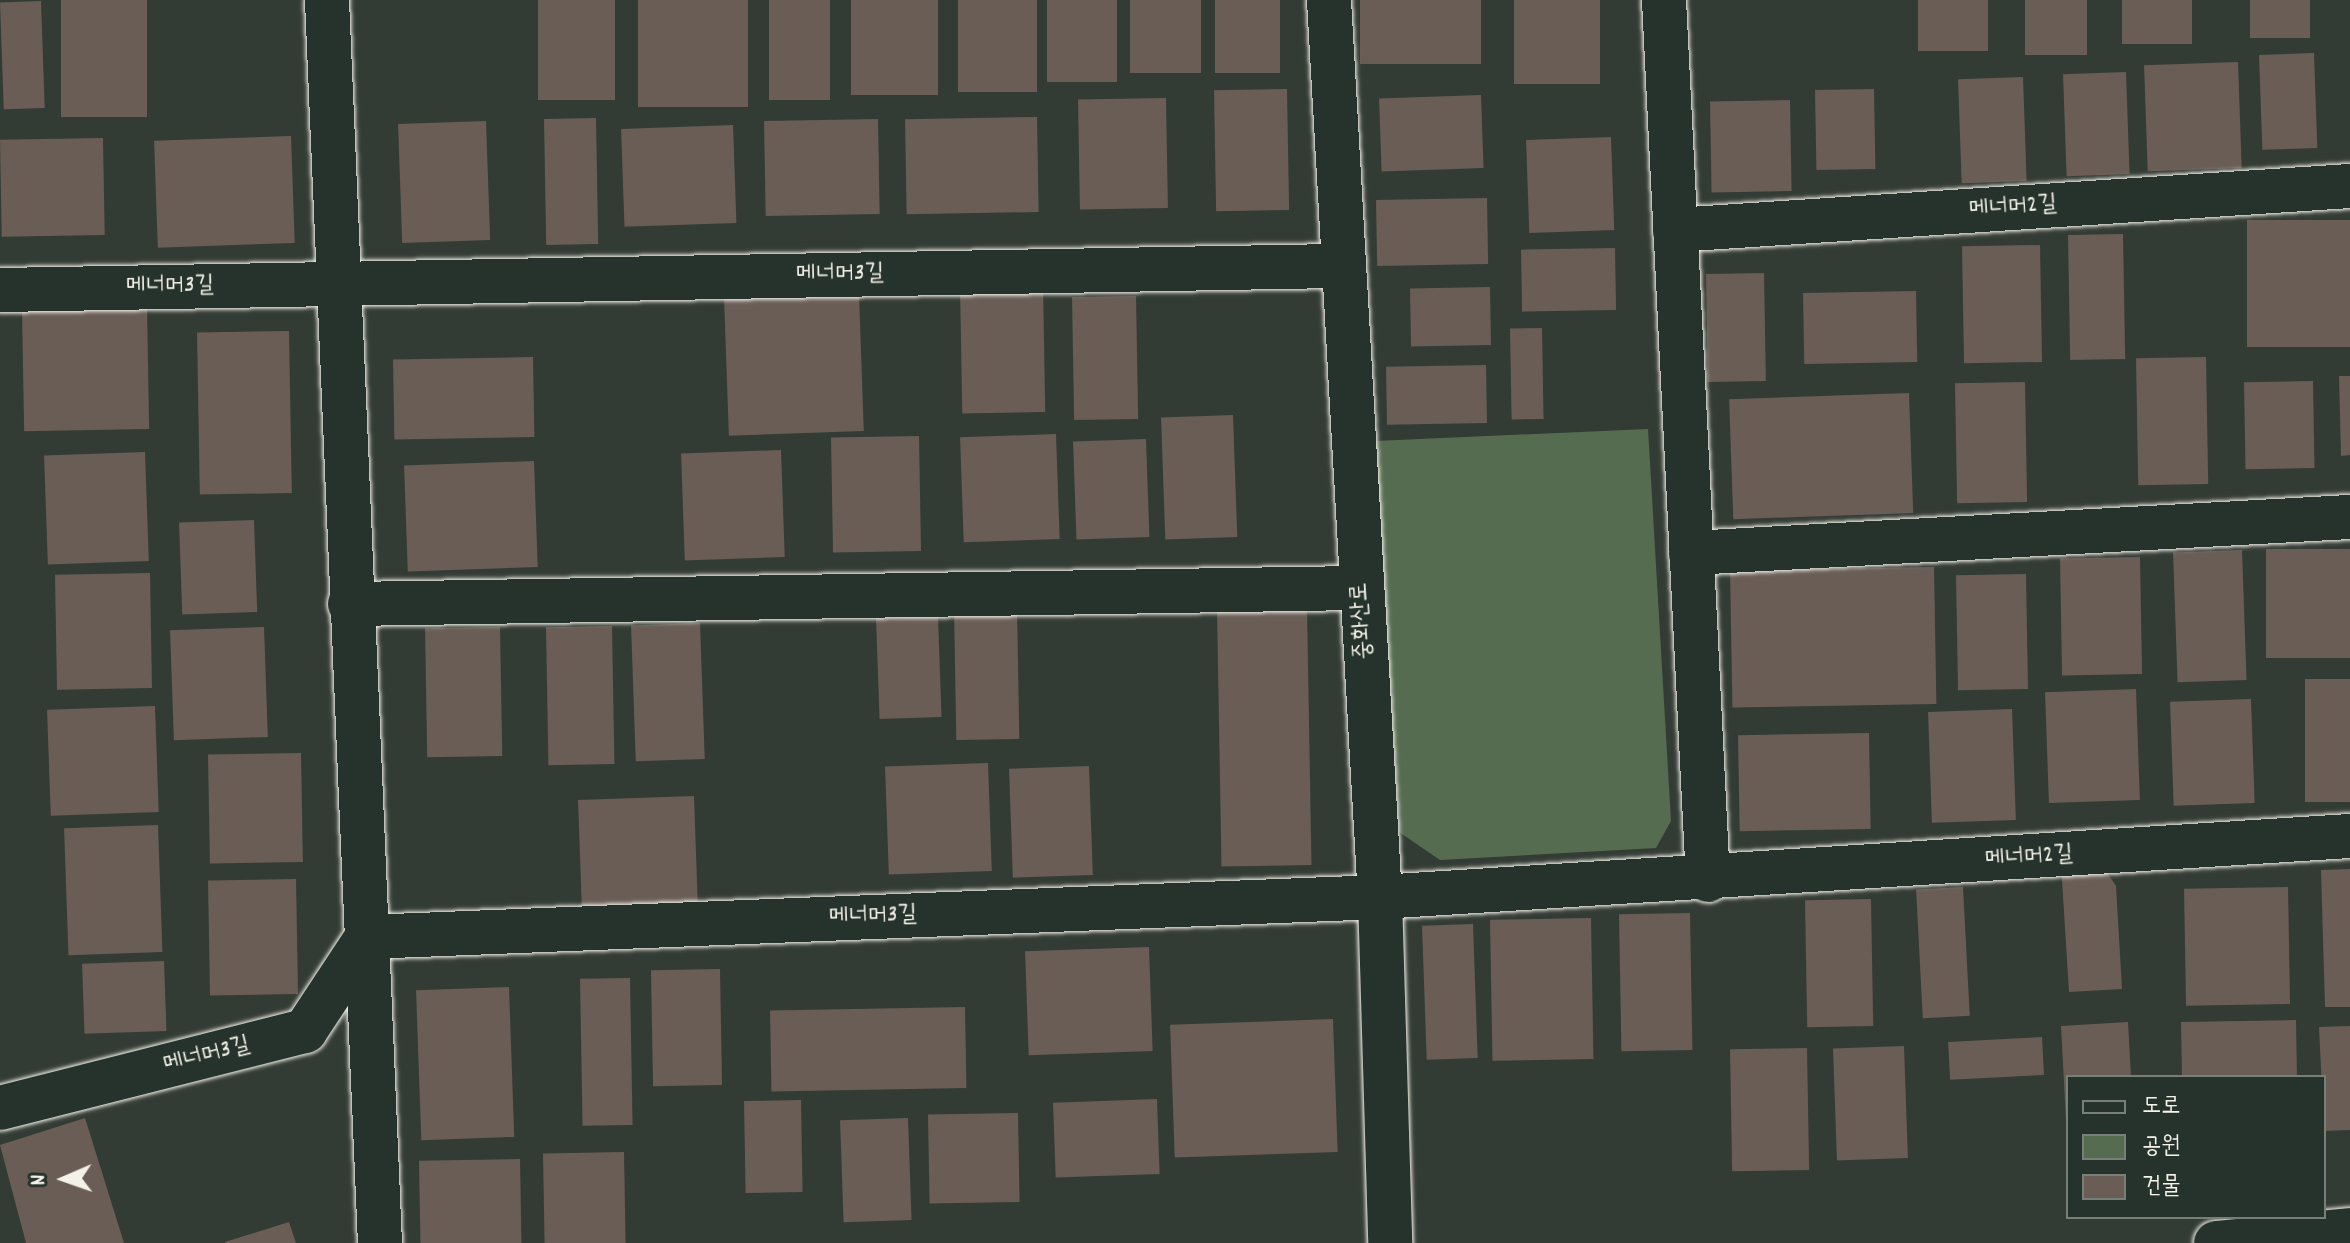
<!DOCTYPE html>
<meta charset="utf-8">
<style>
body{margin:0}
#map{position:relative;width:2350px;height:1243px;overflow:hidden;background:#333b35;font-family:Dekko,"Poor Story",sans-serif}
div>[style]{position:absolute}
.green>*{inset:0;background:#556c51}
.building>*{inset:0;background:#695d56;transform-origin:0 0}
.roads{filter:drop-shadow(0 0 2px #f4f1e8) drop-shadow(0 0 2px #f4f1e8)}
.minor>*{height:44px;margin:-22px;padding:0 22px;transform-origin:22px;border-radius:22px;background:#26332d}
span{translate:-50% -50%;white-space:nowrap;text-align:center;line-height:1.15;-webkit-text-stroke:7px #26332d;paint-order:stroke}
.street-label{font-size:24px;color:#f4f1e8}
.legend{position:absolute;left:2066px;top:1075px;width:260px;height:144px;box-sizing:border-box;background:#26332d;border:2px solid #787f78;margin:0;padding:10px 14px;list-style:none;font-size:24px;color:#f4f1e8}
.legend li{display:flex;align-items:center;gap:16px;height:40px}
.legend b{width:40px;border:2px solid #787f78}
.north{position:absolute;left:24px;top:1139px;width:80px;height:80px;-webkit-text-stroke:6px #26332d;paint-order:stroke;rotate:268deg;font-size:22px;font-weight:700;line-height:32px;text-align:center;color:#f4f1e8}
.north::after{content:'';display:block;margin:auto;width:28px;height:36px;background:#f4f1e8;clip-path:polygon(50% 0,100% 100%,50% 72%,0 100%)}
</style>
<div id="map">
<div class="green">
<div style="clip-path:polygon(1648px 429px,1671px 821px,1656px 848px,1440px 860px,1399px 832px,1375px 441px)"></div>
</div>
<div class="building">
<div style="left:61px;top:0;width:86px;height:117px"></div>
<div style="left:538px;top:0;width:77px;height:100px"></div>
<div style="left:638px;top:0;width:110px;height:107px"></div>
<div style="left:769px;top:0;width:61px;height:100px"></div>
<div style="left:851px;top:0;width:87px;height:95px"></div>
<div style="left:958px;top:0;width:79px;height:92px"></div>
<div style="left:1047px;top:0;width:70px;height:82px"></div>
<div style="left:1130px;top:0;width:71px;height:73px"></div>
<div style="left:1215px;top:0;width:65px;height:73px"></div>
<div style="left:1360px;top:0;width:121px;height:64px"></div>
<div style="left:1514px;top:0;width:86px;height:84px"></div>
<div style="left:1918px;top:0;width:70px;height:51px"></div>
<div style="left:2025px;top:0;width:62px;height:55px"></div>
<div style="left:2122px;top:0;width:70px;height:44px"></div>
<div style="left:2250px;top:0;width:60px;height:38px"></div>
<div style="left:41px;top:1px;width:107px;height:41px;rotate:88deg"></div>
<div style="left:2314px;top:53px;width:95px;height:55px;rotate:88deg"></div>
<div style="left:2238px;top:62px;width:106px;height:94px;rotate:88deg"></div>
<div style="left:2126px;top:72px;width:102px;height:63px;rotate:88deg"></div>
<div style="left:2023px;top:77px;width:104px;height:65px;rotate:88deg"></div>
<div style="left:1287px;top:89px;width:121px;height:73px;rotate:89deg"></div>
<div style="left:1874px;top:89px;width:80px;height:59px;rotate:89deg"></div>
<div style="left:1481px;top:95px;width:73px;height:102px;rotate:88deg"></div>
<div style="left:1166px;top:98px;width:110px;height:88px;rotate:89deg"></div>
<div style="left:1790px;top:100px;width:91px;height:80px;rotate:89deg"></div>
<div style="left:1037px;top:117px;width:95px;height:132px;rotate:89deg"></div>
<div style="left:596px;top:118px;width:126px;height:52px;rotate:89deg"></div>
<div style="left:878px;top:119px;width:95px;height:114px;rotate:89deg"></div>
<div style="left:486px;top:121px;width:119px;height:88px;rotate:88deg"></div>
<div style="left:733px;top:125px;width:98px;height:112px;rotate:88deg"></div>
<div style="left:291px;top:136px;width:107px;height:137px;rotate:88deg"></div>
<div style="left:1611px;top:137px;width:93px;height:85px;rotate:88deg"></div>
<div style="left:103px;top:138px;width:97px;height:103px;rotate:89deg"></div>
<div style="left:1487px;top:198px;width:66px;height:111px;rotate:89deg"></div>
<div style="left:2350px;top:220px;width:127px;height:103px;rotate:90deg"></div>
<div style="left:2123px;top:234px;width:125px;height:55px;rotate:89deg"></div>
<div style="left:2040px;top:245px;width:117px;height:78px;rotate:89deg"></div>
<div style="left:1615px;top:248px;width:62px;height:94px;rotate:89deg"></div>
<div style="left:1764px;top:273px;width:108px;height:58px;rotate:89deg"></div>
<div style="left:1043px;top:284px;width:128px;height:83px;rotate:89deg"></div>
<div style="left:1490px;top:287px;width:58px;height:80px;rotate:89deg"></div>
<div style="left:1916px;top:291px;width:71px;height:113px;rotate:89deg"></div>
<div style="left:859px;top:294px;width:137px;height:135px;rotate:88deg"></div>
<div style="left:1136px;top:296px;width:123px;height:64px;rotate:89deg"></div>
<div style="left:147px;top:307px;width:122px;height:125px;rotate:89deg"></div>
<div style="left:1542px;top:328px;width:91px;height:32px;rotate:89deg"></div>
<div style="left:289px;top:331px;width:162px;height:92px;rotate:89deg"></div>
<div style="left:533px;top:357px;width:80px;height:140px;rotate:89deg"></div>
<div style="left:2206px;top:357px;width:127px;height:70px;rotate:89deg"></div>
<div style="left:1486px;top:365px;width:58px;height:100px;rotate:89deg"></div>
<div style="clip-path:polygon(2339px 376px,2350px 376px,2350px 455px,2341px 456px)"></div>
<div style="left:2313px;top:381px;width:87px;height:69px;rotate:89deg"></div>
<div style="left:2025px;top:382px;width:120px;height:70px;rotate:89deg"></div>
<div style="left:1909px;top:393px;width:120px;height:180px;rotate:88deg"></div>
<div style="left:1233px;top:415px;width:122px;height:72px;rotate:88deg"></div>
<div style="left:1056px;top:434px;width:105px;height:96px;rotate:88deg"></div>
<div style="left:919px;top:436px;width:115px;height:88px;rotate:89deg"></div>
<div style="left:1146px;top:439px;width:98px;height:73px;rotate:88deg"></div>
<div style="left:781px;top:450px;width:107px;height:100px;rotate:88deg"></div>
<div style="left:145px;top:452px;width:109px;height:101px;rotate:88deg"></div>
<div style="left:534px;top:461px;width:106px;height:130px;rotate:88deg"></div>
<div style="left:254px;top:520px;width:92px;height:75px;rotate:88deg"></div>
<div style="left:2350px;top:549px;width:109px;height:84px;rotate:90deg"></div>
<div style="left:2242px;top:550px;width:130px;height:69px;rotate:88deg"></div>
<div style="left:2140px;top:557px;width:117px;height:80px;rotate:89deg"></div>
<div style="left:1934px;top:567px;width:137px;height:204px;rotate:89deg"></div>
<div style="left:150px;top:573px;width:115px;height:95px;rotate:89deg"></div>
<div style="left:2026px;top:574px;width:115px;height:70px;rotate:89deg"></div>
<div style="left:1017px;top:606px;width:133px;height:63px;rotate:89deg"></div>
<div style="left:1307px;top:608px;width:257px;height:90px;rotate:89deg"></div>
<div style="left:938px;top:616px;width:101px;height:62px;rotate:88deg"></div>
<div style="left:700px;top:623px;width:136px;height:69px;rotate:88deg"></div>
<div style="left:612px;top:626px;width:138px;height:66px;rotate:89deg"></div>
<div style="left:264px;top:627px;width:110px;height:94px;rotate:88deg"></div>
<div style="left:500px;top:627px;width:129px;height:75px;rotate:89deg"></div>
<div style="left:2350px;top:679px;width:123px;height:45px;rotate:90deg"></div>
<div style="left:2136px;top:689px;width:111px;height:91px;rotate:88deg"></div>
<div style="left:2251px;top:699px;width:104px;height:81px;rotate:88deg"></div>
<div style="left:155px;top:706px;width:106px;height:108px;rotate:88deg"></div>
<div style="left:2012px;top:709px;width:111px;height:84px;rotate:88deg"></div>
<div style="left:1869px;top:733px;width:96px;height:131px;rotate:89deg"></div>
<div style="left:301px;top:753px;width:109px;height:93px;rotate:89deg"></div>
<div style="left:988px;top:763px;width:108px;height:103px;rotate:88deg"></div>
<div style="left:1089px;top:766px;width:109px;height:80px;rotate:88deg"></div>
<div style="left:694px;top:796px;width:106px;height:116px;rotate:88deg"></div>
<div style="left:158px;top:825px;width:127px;height:94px;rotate:88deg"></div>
<div style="clip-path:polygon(2100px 862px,2116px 886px,2122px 989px,2069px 992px,2061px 864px)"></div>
<div style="clip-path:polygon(2350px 869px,2350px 1007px,2325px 1007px,2321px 870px)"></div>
<div style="left:296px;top:879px;width:115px;height:88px;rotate:89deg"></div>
<div style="left:1963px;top:887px;width:129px;height:47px;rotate:87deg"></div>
<div style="left:2288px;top:887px;width:117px;height:104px;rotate:89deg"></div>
<div style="left:1871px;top:899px;width:127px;height:66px;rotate:89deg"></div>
<div style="left:1690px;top:913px;width:137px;height:71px;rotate:89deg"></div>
<div style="left:1591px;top:918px;width:141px;height:101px;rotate:89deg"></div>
<div style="left:1473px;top:924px;width:134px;height:51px;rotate:88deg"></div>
<div style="left:1149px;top:947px;width:104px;height:124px;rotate:88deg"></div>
<div style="left:164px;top:961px;width:70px;height:82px;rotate:88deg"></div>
<div style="left:720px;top:969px;width:116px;height:69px;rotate:89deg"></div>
<div style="left:630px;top:978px;width:147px;height:50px;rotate:89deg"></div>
<div style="left:509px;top:987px;width:150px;height:93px;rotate:88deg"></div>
<div style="left:965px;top:1007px;width:81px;height:195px;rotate:89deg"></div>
<div style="left:1333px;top:1019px;width:133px;height:163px;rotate:88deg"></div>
<div style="left:2296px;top:1020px;width:57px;height:115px;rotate:89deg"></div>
<div style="clip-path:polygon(2128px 1022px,2131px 1077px,2068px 1077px,2066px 1121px,2061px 1026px)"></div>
<div style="clip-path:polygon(2350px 1026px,2350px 1130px,2324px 1131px,2319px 1027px)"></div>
<div style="left:2042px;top:1037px;width:38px;height:94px;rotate:87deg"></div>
<div style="left:1904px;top:1046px;width:112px;height:71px;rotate:88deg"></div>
<div style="left:1807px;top:1048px;width:122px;height:77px;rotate:89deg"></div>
<div style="left:1157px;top:1099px;width:75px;height:104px;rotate:88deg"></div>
<div style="left:801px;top:1100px;width:92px;height:57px;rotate:89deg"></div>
<div style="left:1018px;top:1113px;width:89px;height:90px;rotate:89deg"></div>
<div style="clip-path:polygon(85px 1118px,124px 1243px,26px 1243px,0 1145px)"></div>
<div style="left:908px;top:1118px;width:102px;height:68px;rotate:88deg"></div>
<div style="left:624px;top:1152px;width:91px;height:81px;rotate:89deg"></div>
<div style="left:520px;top:1159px;width:84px;height:101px;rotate:89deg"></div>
<div style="clip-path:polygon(289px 1222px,296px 1243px,225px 1243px,225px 1242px)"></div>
</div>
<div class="roads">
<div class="minor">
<div style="left:327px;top:0;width:1244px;rotate:87.56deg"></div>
<div style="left:1329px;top:0;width:898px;rotate:86.75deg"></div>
<div style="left:1380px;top:897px;width:346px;rotate:88.3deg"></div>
<div style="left:1664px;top:0;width:881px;rotate:87.14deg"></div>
<div style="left:1675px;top:230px;width:676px;rotate:-3.73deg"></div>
<div style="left:0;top:290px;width:1341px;rotate:-1.03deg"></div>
<div style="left:1691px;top:553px;width:660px;rotate:-3.13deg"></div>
<div style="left:350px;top:604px;width:1011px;rotate:-0.91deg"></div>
<div style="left:0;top:1108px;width:315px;rotate:-14.2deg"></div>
<div style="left:305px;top:1031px;width:113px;rotate:-56.6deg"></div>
<div style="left:367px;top:937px;width:1014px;rotate:-2.26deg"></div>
<div style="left:1380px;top:897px;width:972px;rotate:-3.6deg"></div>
<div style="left:2216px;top:1243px;width:135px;rotate:-5.5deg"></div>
</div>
</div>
<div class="street-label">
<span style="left:2013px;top:208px;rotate:-4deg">메너머2길</span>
<span style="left:840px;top:275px;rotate:-1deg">메너머3길</span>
<span style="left:170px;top:287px;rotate:-1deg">메너머3길</span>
<span style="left:1363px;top:621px;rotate:-94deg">중화산로</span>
<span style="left:2029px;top:858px;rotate:-4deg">메너머2길</span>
<span style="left:873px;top:917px;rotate:-2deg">메너머3길</span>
<span style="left:207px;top:1056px;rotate:-14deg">메너머3길</span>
</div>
<ul class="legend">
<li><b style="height:10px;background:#26332d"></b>도로</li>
<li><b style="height:22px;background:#556c51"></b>공원</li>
<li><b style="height:22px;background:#695d56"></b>건물</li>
</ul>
<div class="north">N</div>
</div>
